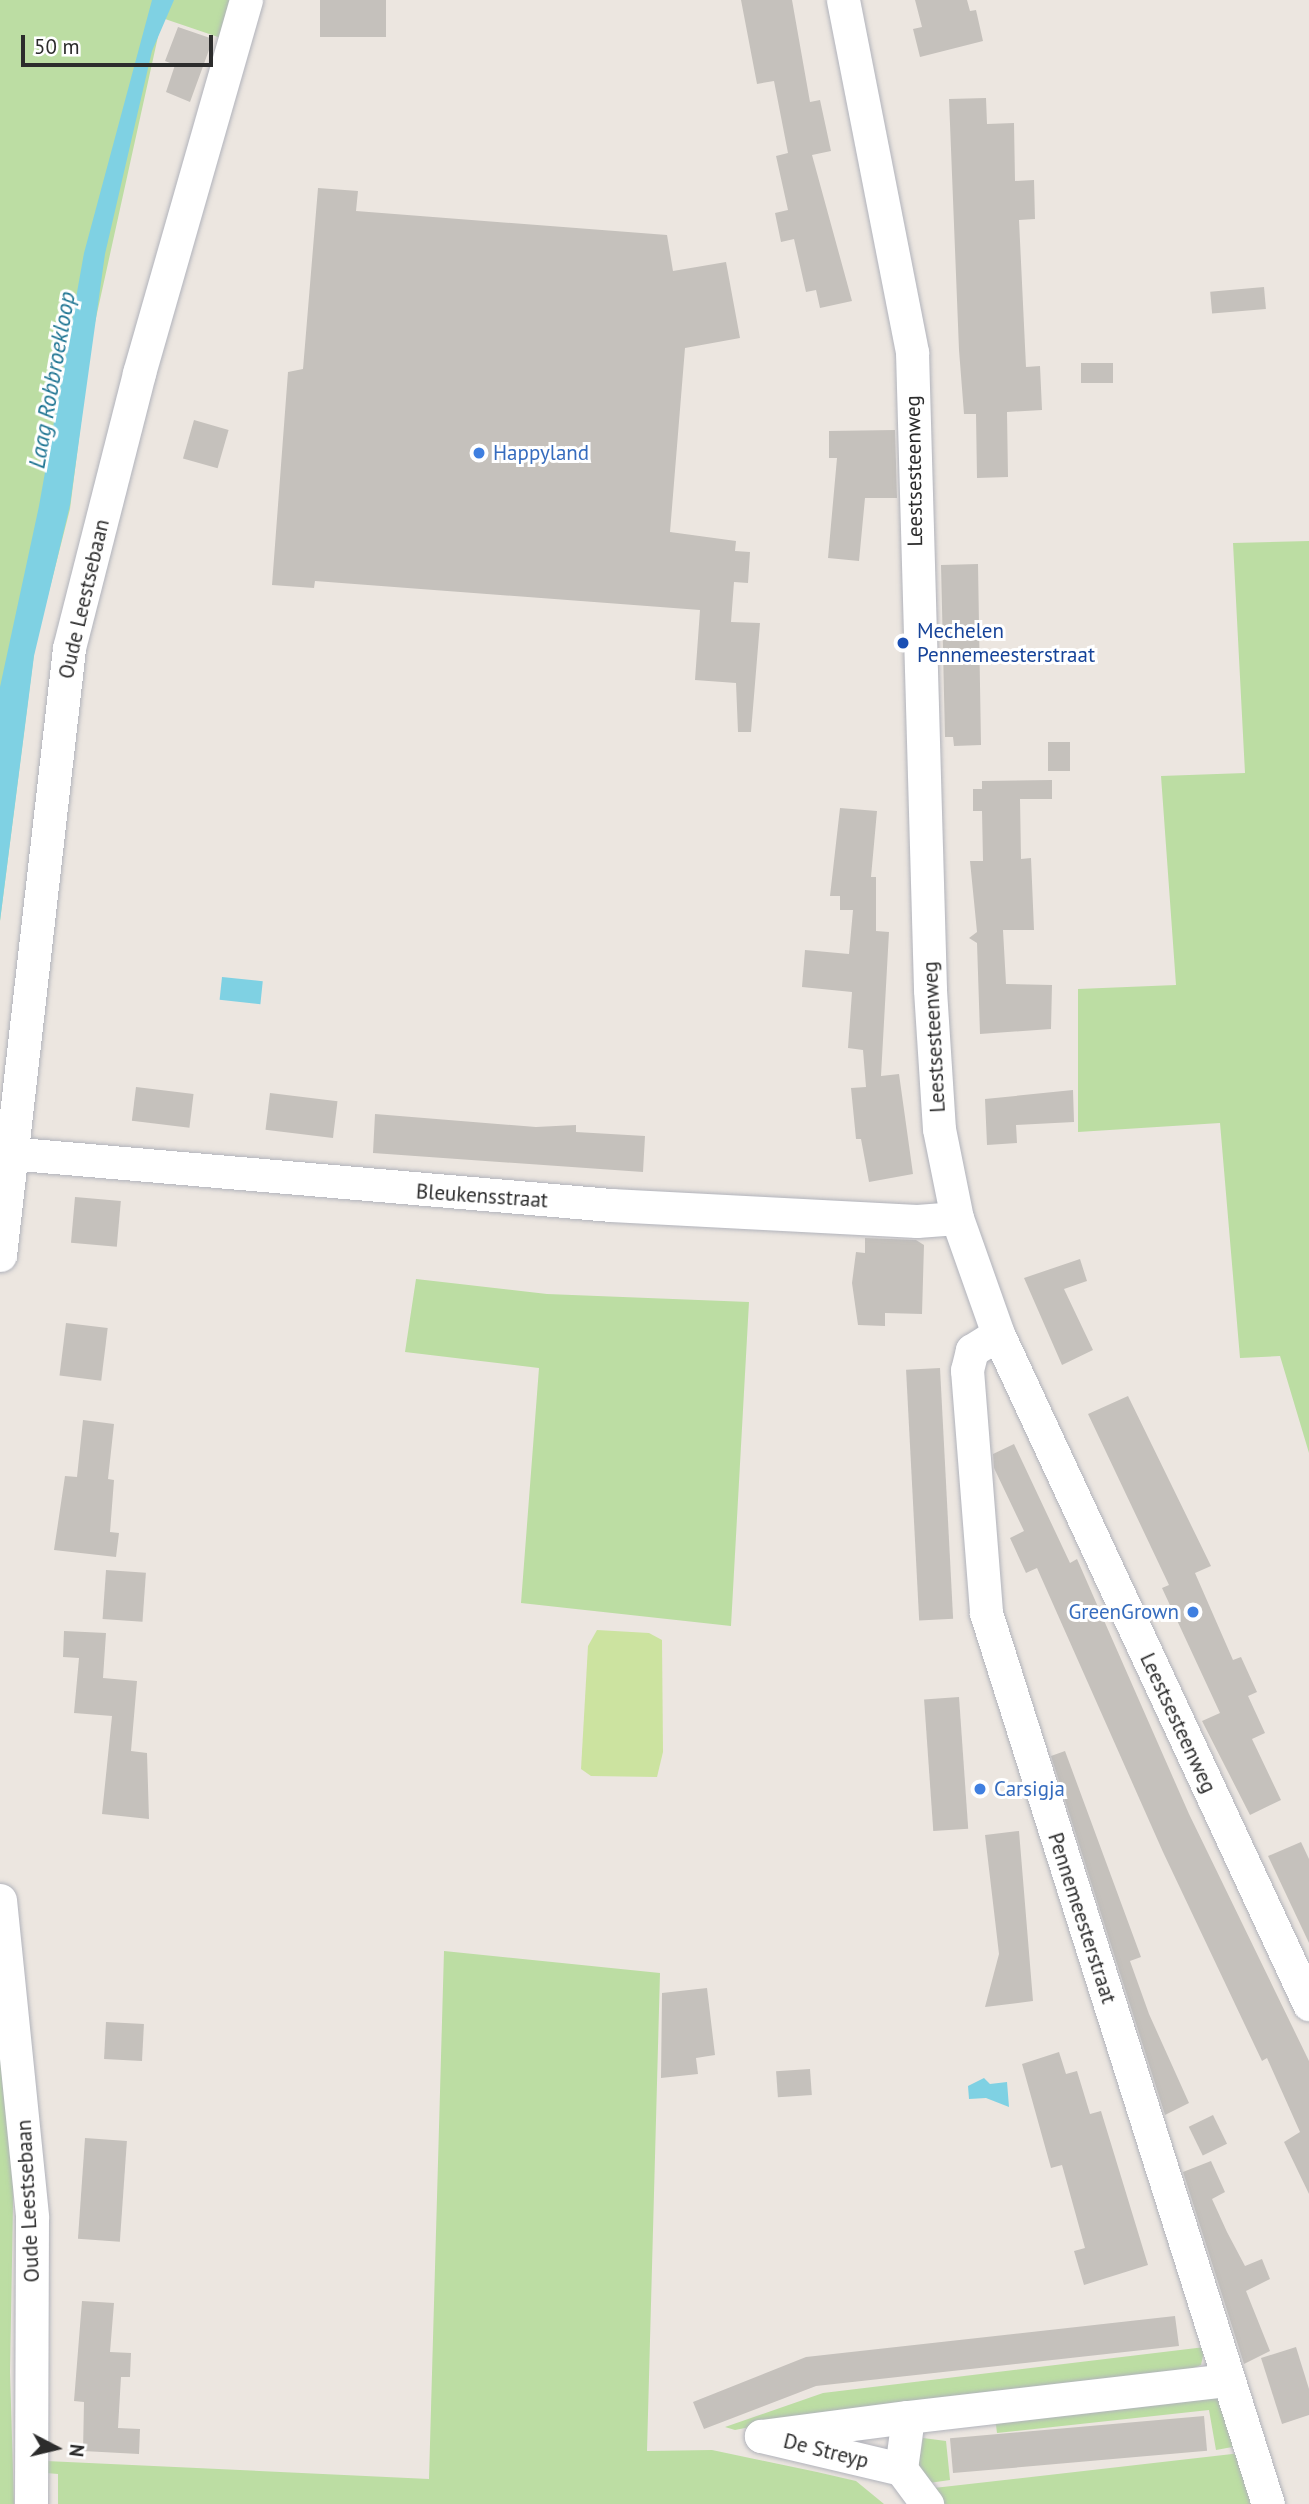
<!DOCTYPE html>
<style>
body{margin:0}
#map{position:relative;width:1309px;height:2504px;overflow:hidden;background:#ece6e0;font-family:"PT Sans",sans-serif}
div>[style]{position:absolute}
.green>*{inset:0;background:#bcdda3}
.pitch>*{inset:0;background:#cce3a0}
.water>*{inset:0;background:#7fd1e3;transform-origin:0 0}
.building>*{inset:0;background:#c5c1bc;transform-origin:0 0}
.roads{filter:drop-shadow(0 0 2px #b1b3bb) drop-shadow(0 0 2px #b1b3bb)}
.minor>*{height:33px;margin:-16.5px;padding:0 16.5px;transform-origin:16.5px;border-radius:16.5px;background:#fff}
.dots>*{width:19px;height:19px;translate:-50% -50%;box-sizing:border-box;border:4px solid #fff;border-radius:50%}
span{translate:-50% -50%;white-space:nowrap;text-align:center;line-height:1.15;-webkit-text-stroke:6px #fff;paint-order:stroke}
.shop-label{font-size:21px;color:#366cbe}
.left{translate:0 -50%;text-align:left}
.right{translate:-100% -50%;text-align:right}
.street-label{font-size:21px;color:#2c2c2c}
.transit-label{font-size:21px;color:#164399}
.water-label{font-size:23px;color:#1c7391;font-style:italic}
.north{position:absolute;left:21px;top:2413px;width:70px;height:70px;-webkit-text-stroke:5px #fff;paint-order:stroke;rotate:97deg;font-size:19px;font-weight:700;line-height:28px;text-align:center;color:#2c2c2c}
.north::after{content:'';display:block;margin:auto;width:24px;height:32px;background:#2c2c2c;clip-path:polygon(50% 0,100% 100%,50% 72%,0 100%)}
.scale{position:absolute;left:21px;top:35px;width:192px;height:32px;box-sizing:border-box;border:4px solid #2c2c2c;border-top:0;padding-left:9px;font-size:21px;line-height:24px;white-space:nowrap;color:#2c2c2c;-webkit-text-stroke:5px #fff;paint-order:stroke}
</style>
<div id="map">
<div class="green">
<div style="clip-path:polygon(0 0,236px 0,221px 38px,165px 19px,159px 32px,92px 336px,70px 509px,35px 646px,0 921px)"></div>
<div style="clip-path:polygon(1309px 541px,1309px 1453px,1280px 1356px,1240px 1358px,1220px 1123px,1078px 1132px,1078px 989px,1176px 985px,1161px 776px,1245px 773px,1233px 543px)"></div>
<div style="clip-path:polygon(416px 1279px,547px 1294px,749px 1302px,731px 1626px,521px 1603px,539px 1368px,405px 1352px)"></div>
<div style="clip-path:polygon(444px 1951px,660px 1973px,647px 2451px,712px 2450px,817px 2472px,856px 2481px,884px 2504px,58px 2504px,58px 2474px,46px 2473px,46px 2461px,429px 2479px)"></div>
<div style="clip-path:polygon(0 2023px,14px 2150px,10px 2372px,14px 2504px,0 2504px)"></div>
<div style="clip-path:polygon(1205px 2347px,1201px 2365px,1191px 2369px,822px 2413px,735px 2430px,725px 2427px,823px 2393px)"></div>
<div style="clip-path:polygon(1203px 2393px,1224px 2400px,1238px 2446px,1216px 2450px,1209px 2410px,997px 2433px,995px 2417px)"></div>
<div style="clip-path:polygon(923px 2438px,946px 2441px,950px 2480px,922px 2484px,917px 2473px)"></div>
<div style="clip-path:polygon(1241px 2453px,1256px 2504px,940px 2504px,925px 2489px)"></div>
</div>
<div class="pitch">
<div style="clip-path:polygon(597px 1630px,649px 1633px,662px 1640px,663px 1752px,657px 1777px,591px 1776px,581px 1769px,588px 1646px)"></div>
</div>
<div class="water">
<div style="clip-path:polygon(152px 0,174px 0,152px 51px,105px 254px,70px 505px,34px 656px,0 921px,0 687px,39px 506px,84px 253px)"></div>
<div style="left:222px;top:977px;width:41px;height:23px;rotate:6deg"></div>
<div style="clip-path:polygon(984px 2078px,990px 2084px,1007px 2082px,1009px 2107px,986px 2098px,969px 2099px,968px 2086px)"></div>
</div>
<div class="building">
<div style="left:320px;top:0;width:66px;height:37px"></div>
<div style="clip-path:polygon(741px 0,792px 0,810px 102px,820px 100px,831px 151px,812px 155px,852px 301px,820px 308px,816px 290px,806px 292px,794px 239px,781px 242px,775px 213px,788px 210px,776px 156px,788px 153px,774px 81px,757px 84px)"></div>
<div style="clip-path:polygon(915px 0,967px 0,970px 11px,976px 10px,983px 41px,920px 57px,913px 29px,922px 27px)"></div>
<div style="clip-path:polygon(178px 27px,213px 39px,190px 102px,166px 92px,175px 65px,165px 61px)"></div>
<div style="clip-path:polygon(986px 98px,987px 124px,1014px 123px,1015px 181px,1034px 180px,1035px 219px,1019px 220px,1026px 367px,1040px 366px,1042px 410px,1007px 412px,1008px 477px,977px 478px,976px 414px,964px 414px,959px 350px,949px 99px)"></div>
<div style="clip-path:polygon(318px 188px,358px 191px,356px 211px,667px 235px,673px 271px,726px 262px,740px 338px,685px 348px,670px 532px,736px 541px,735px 551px,750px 552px,748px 583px,734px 582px,731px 622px,760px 623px,751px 732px,738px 732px,736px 683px,695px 680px,700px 610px,315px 581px,314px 588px,272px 585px,288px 372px,303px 369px)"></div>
<div style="left:1264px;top:287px;width:22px;height:54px;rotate:85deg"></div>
<div style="left:1081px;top:363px;width:32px;height:20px"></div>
<div style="left:194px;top:420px;width:36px;height:40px;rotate:16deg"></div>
<div style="clip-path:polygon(895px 430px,897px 498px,865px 498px,859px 561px,828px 558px,837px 458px,829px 458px,829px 431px)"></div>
<div style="clip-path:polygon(978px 564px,981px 745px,954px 746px,953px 737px,945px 737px,941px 565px)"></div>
<div style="left:1070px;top:742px;width:29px;height:22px;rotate:90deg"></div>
<div style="clip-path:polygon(1052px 780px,1052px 799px,1020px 799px,1021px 859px,1031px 858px,1034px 930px,1003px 930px,1006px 984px,1052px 985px,1051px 1029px,980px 1034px,977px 943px,969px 938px,977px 932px,970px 861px,983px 861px,982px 811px,973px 811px,973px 789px,982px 789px,982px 781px)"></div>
<div style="clip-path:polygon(840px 808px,877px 811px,871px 877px,876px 877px,876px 931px,889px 932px,881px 1076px,899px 1074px,913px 1174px,869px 1182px,861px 1139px,856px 1139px,851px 1088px,866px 1087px,863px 1050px,848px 1048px,852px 992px,802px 987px,805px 950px,849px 954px,853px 910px,840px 910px,840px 896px,830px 896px)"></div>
<div style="left:136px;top:1087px;width:58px;height:34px;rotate:7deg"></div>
<div style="clip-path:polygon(1073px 1090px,1074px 1122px,1016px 1125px,1017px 1143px,987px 1145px,985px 1099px)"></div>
<div style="left:270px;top:1093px;width:68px;height:37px;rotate:7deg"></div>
<div style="clip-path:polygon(375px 1114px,536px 1127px,576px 1125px,576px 1132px,645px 1136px,643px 1172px,373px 1153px)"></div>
<div style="left:75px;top:1197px;width:46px;height:46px;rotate:5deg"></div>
<div style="clip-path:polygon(865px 1238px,916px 1240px,924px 1245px,922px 1314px,885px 1313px,885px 1326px,858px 1325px,852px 1283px,856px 1252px,865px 1253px)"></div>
<div style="clip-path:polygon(1080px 1259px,1087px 1281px,1064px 1289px,1093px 1350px,1062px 1365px,1024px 1278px)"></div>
<div style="left:66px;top:1323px;width:42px;height:53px;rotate:7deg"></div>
<div style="left:940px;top:1368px;width:251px;height:34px;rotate:87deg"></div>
<div style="clip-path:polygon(1128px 1396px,1211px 1566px,1195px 1573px,1233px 1660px,1241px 1657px,1257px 1692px,1248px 1696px,1265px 1733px,1252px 1739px,1281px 1800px,1250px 1815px,1202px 1721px,1220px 1713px,1162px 1588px,1169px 1585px,1088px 1414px)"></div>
<div style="clip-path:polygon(83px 1420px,114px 1424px,108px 1479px,114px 1480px,110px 1532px,119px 1533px,116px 1557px,54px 1550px,65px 1476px,77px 1477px)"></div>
<div style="clip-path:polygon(1014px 1444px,1070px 1563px,1077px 1559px,1189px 1814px,1309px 2061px,1309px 2194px,1284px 2142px,1300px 2132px,1267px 2058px,1262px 2061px,1163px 1852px,1037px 1568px,1026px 1573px,1010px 1538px,1024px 1531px,994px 1468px,993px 1454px)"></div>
<div style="left:106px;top:1570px;width:40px;height:49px;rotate:4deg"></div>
<div style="clip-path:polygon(64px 1631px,106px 1633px,103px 1678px,137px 1681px,131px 1751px,147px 1753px,149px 1819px,102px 1814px,112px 1716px,74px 1713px,79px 1658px,63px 1657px)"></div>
<div style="left:959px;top:1697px;width:132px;height:35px;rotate:86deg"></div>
<div style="clip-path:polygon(1065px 1751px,1141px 1957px,1130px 1961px,1149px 2014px,1189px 2103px,1165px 2115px,1051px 1756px)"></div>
<div style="clip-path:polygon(1019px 1831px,1033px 2001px,985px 2007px,999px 1954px,985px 1835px)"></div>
<div style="clip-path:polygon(1301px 1842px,1309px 1859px,1309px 1943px,1268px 1856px)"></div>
<div style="clip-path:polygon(707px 1988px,715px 2055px,696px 2058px,698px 2074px,661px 2078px,662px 1993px)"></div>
<div style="left:106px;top:2022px;width:38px;height:37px;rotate:3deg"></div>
<div style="clip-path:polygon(1059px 2052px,1066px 2074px,1077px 2071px,1090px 2114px,1101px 2111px,1148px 2265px,1084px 2285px,1074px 2251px,1085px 2248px,1062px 2165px,1051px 2168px,1022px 2064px)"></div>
<div style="left:810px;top:2069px;width:26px;height:34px;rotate:86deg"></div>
<div style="left:1213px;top:2115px;width:32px;height:27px;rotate:64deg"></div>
<div style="left:85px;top:2138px;width:42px;height:101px;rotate:4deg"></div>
<div style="clip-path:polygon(1211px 2161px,1225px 2192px,1212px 2199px,1227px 2232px,1245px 2266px,1262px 2259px,1270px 2279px,1246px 2291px,1270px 2351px,1244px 2364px,1183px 2172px)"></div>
<div style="clip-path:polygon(82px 2301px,114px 2303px,110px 2352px,131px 2353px,130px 2377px,121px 2377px,118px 2428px,140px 2429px,139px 2454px,83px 2451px,84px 2402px,74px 2401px)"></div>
<div style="clip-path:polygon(1175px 2316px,1179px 2346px,816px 2386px,704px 2429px,693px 2402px,806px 2357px)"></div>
<div style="clip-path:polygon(1296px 2347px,1309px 2389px,1309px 2415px,1282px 2424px,1261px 2358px)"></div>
<div style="left:1204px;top:2416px;width:35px;height:255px;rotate:85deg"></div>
</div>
<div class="roads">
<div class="minor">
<div style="left:843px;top:0;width:359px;rotate:78.9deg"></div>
<div style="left:912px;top:352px;width:638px;rotate:88.38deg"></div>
<div style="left:930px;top:990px;width:139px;rotate:86.3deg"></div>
<div style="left:939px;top:1129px;width:91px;rotate:78.6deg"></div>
<div style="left:957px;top:1218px;width:123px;rotate:70.5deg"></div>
<div style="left:998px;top:1334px;width:739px;rotate:65.1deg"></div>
<div style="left:8px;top:1153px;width:605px;rotate:4.93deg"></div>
<div style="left:611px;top:1205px;width:306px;rotate:3deg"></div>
<div style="left:917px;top:1221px;width:40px;rotate:-4.3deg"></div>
<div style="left:0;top:1255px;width:611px;rotate:-83.51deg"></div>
<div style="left:69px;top:648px;width:284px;rotate:-75.7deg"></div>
<div style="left:139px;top:373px;width:388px;rotate:-74deg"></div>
<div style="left:998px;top:1334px;width:31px;rotate:148deg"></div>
<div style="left:972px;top:1350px;width:21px;rotate:104deg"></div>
<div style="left:967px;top:1370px;width:244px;rotate:85.5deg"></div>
<div style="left:986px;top:1613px;width:935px;rotate:72.44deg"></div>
<div style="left:0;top:1900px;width:319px;rotate:84.2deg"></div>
<div style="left:32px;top:2217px;width:287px;rotate:90.2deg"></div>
<div style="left:908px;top:2417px;width:52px;rotate:97.7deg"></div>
<div style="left:901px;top:2469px;width:144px;rotate:-166.7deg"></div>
<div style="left:761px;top:2436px;width:148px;rotate:-7.4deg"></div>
<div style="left:908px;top:2417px;width:321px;rotate:-6.6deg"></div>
<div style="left:901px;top:2469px;width:44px;rotate:53.4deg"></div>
</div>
</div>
<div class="dots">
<div style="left:479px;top:453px;background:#3f7fe0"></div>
<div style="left:903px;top:643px;background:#1a4fb4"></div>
<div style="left:1193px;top:1612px;background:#3f7fe0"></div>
<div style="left:980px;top:1789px;background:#3f7fe0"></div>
</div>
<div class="shop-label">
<span class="left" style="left:493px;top:453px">Happyland</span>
<span class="right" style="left:1179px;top:1612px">GreenGrown</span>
<span class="left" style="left:994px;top:1789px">Carsigja</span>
</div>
<div class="street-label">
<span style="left:914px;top:471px;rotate:-91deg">Leestsesteenweg</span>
<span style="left:84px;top:599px;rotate:-77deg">Oude Leestsebaan</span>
<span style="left:934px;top:1037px;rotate:-93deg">Leestsesteenweg</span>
<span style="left:482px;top:1196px;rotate:4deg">Bleukensstraat</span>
<span style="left:1178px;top:1723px;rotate:65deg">Leestsesteenweg</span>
<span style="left:1082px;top:1918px;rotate:72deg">Pennemeesterstraat</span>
<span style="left:28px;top:2201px;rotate:-93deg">Oude Leestsebaan</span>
<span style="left:826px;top:2451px;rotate:14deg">De Streyp</span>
</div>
<div class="transit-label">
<span class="left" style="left:917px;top:643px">Mechelen<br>Pennemeesterstraat</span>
</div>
<div class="water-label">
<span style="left:52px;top:380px;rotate:-80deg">Laag Robbroekloop</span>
</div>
<div class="north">N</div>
<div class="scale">50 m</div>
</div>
